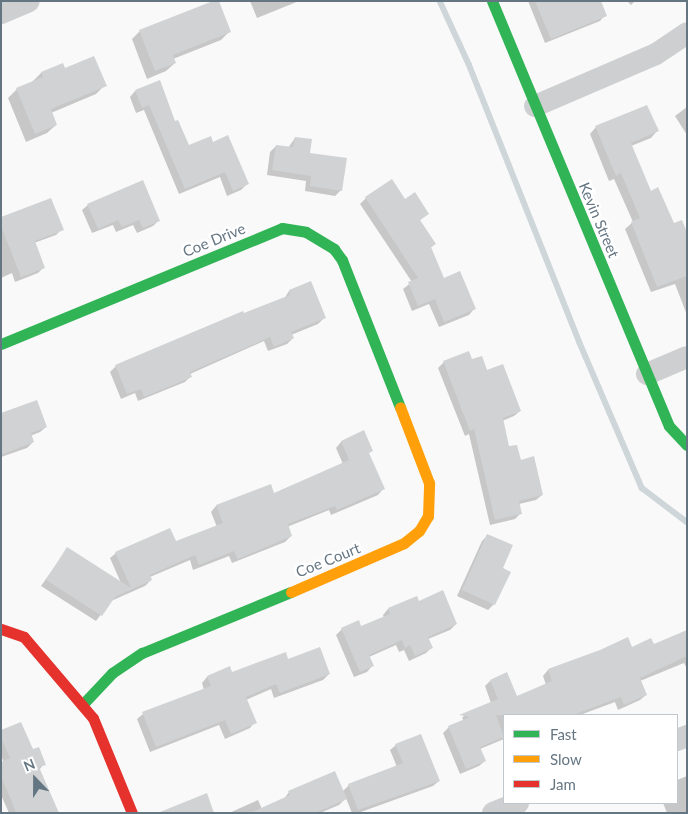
<!DOCTYPE html>
<style>
body{margin:0}
#map{position:relative;width:688px;height:814px;overflow:hidden;background:#f9f9f9;font-family:Lato,sans-serif}
div>[style]{position:absolute}
.shadow>*{inset:0;background:#0003}
.stream>*{height:5.5px;margin:-2.75px;padding:0 2.75px;transform-origin:2.75px;border-radius:2.75px;background:#ced6d9}
.building>*{inset:0;background:#d0d2d3}
.street>*{height:22px;margin:-11px;padding:0 11px;transform-origin:11px;border-radius:11px;background:#cecfd0}
.fast>*{height:11px;margin:-5.5px;padding:0 5.5px;transform-origin:5.5px;border-radius:5.5px;background:#30b455}
.slow>*{height:11px;margin:-5.5px;padding:0 5.5px;transform-origin:5.5px;border-radius:5.5px;background:#ff9f0a}
.jam>*{height:11px;margin:-5.5px;padding:0 5.5px;transform-origin:5.5px;border-radius:5.5px;background:#e5322d}
span{translate:-50% -50%;white-space:nowrap;text-align:center;line-height:1.15;-webkit-text-stroke:5px #fff;paint-order:stroke}
.street-label{font-size:15px;color:#657683}
.frame{position:absolute;inset:0;border:2px solid #657683;pointer-events:none}
.legend{position:absolute;left:503px;top:714px;width:175px;height:90px;box-sizing:border-box;background:#fff;border:1px solid #c1c8cd;margin:0;padding:6px 9px;list-style:none;font-size:15px;color:#657683}
.legend li{display:flex;align-items:center;gap:10px;height:25px}
.legend b{width:25px;border:1px solid #c1c8cd}
.north{position:absolute;left:10px;top:754px;width:50px;height:50px;-webkit-text-stroke:4px #fff;paint-order:stroke;rotate:338deg;font-size:14px;font-weight:700;line-height:20px;text-align:center;color:#657683}
.north::after{content:'';display:block;margin:auto;width:18px;height:22px;background:#657683;clip-path:polygon(50% 0,100% 100%,50% 72%,0 100%)}
</style>
<div id="map">
<div class="shadow">
<div style="clip-path:polygon(250px 1px,299px 1px,257px 18px)"></div>
<div style="clip-path:polygon(528px 1px,600px 1px,605px 15px,600px 21px,545px 43px)"></div>
<div style="clip-path:polygon(627px 1px,635px 1px,631px 5px)"></div>
<div style="clip-path:polygon(140px 31px,229px 32px,221px 40px,173px 59px,175px 63px,166px 71px,147px 79px,132px 39px)"></div>
<div style="clip-path:polygon(62px 65px,64px 70px,105px 85px,96px 94px,51px 113px,56px 125px,47px 133px,26px 142px,8px 98px,17px 89px,32px 82px,41px 73px)"></div>
<div style="clip-path:polygon(135px 91px,174px 123px,188px 147px,213px 143px,247px 184px,241px 190px,227px 196px,220px 177px,179px 194px,144px 110px,136px 113px,130px 97px)"></div>
<div style="clip-path:polygon(687px 107px,687px 135px,675px 116px)"></div>
<div style="clip-path:polygon(596px 127px,657px 131px,651px 138px,631px 146px,650px 192px,673px 225px,687px 235px,687px 315px,675px 284px,651px 292px,625px 229px,633px 222px,614px 179px,609px 181px,590px 134px)"></div>
<div style="clip-path:polygon(295px 138px,341px 190px,335px 196px,305px 191px,306px 181px,267px 175px,270px 152px,276px 146px,288px 148px)"></div>
<div style="clip-path:polygon(366px 198px,405px 200px,427px 214px,419px 221px,435px 244px,430px 248px,443px 279px,474px 309px,469px 315px,439px 327px,429px 304px,412px 311px,403px 289px,412px 282px,360px 204px)"></div>
<div style="clip-path:polygon(88px 205px,159px 220px,153px 226px,137px 233px,133px 225px,116px 232px,113px 225px,92px 233px,82px 210px)"></div>
<div style="clip-path:polygon(1px 218px,62px 229px,56px 235px,34px 243px,44px 267px,38px 273px,15px 282px,12px 273px,1px 278px)"></div>
<div style="clip-path:polygon(310px 283px,324px 318px,318px 324px,291px 335px,293px 338px,287px 344px,268px 351px,264px 341px,190px 374px,191px 376px,185px 382px,138px 401px,135px 393px,121px 399px,110px 372px,116px 366px,284px 299px,289px 291px)"></div>
<div style="clip-path:polygon(471px 361px,486px 371px,520px 411px,514px 416px,502px 421px,508px 448px,542px 495px,536px 500px,519px 504px,521px 513px,515px 519px,490px 525px,469px 434px,465px 436px,438px 368px,444px 362px)"></div>
<div style="clip-path:polygon(1px 414px,46px 427px,40px 432px,30px 436px,33px 442px,27px 448px,1px 457px)"></div>
<div style="clip-path:polygon(364px 432px,372px 450px,368px 454px,383px 489px,378px 495px,331px 515px,329px 510px,287px 527px,291px 536px,285px 542px,232px 563px,229px 556px,193px 570px,190px 560px,150px 577px,151px 580px,145px 586px,111px 601px,96px 621px,41px 586px,67px 549px,121px 583px,110px 558px,116px 553px,175px 543px,217px 527px,211px 512px,216px 506px,270px 486px,273px 494px,343px 464px,336px 448px,341px 442px)"></div>
<div style="clip-path:polygon(488px 535px,501px 569px,494px 604px,488px 610px,457px 596px,482px 541px)"></div>
<div style="clip-path:polygon(416px 597px,418px 602px,456px 624px,450px 630px,428px 639px,432px 647px,426px 653px,409px 661px,404px 650px,399px 652px,396px 645px,369px 657px,372px 666px,367px 672px,354px 677px,336px 635px,342px 629px,360px 628px,384px 618px,383px 615px,388px 609px)"></div>
<div style="clip-path:polygon(687px 632px,687px 669px,684px 663px,640px 681px,646px 695px,640px 700px,618px 710px,615px 702px,580px 715px,504px 715px,504px 739px,480px 749px,485px 761px,479px 766px,460px 774px,443px 733px,449px 727px,464px 721px,462px 718px,468px 712px,491px 703px,485px 686px,490px 681px,516px 698px,546px 685px,543px 676px,548px 670px,631px 648px,653px 646px)"></div>
<div style="clip-path:polygon(288px 660px,329px 674px,323px 680px,274px 698px,271px 689px,246px 700px,255px 722px,250px 728px,225px 739px,219px 725px,150px 752px,137px 719px,143px 714px,204px 690px,202px 683px,207px 677px,229px 668px,232px 674px)"></div>
<div style="clip-path:polygon(1px 732px,32px 751px,44px 764px,39px 770px,58px 813px,9px 813px,1px 795px,1px 763px,4px 762px,1px 756px)"></div>
<div style="clip-path:polygon(396px 745px,439px 781px,433px 786px,358px 813px,352px 813px,346px 798px,339px 805px,320px 813px,229px 813px,258px 800px,262px 809px,284px 799px,289px 792px,342px 792px,349px 785px,397px 767px,390px 750px)"></div>
<div style="clip-path:polygon(687px 776px,687px 813px,667px 813px,663px 803px,677px 803px,677px 780px)"></div>
</div>
<div class="stream">
<div style="left:440px;top:1px;width:69px;rotate:65.3deg"></div>
<div style="left:469px;top:64px;width:300px;rotate:68.3deg"></div>
<div style="left:580px;top:343px;width:158px;rotate:66.8deg"></div>
<div style="left:642px;top:488px;width:56px;rotate:37.1deg"></div>
</div>
<div class="building">
<div style="clip-path:polygon(213px 1px,219px 1px,231px 32px,173px 55px,176px 63px,155px 71px,139px 30px)"></div>
<div style="clip-path:polygon(535px 1px,601px 1px,607px 16px,551px 39px)"></div>
<div style="clip-path:polygon(94px 56px,107px 86px,51px 109px,57px 125px,35px 134px,16px 88px,43px 77px,41px 72px,63px 63px,65px 68px)"></div>
<div style="clip-path:polygon(160px 80px,175px 121px,178px 120px,189px 145px,211px 136px,213px 142px,228px 135px,249px 184px,233px 191px,225px 172px,185px 189px,149px 105px,142px 108px,135px 90px)"></div>
<div style="clip-path:polygon(647px 105px,659px 131px,631px 143px,651px 191px,658px 187px,674px 223px,682px 220px,687px 232px,687px 276px,657px 287px,631px 222px,640px 218px,621px 173px,616px 176px,595px 126px)"></div>
<div style="clip-path:polygon(295px 137px,312px 139px,310px 153px,347px 158px,342px 191px,310px 186px,311px 176px,272px 170px,276px 145px,293px 147px)"></div>
<div style="clip-path:polygon(392px 179px,405px 199px,415px 192px,429px 214px,420px 220px,436px 244px,431px 247px,444px 278px,460px 271px,476px 309px,444px 322px,435px 299px,418px 306px,408px 282px,418px 278px,365px 197px)"></div>
<div style="clip-path:polygon(143px 180px,160px 221px,143px 228px,139px 220px,122px 227px,118px 220px,98px 229px,87px 204px)"></div>
<div style="clip-path:polygon(51px 198px,64px 230px,35px 241px,45px 268px,21px 277px,1px 226px,1px 217px)"></div>
<div style="clip-path:polygon(311px 281px,326px 318px,291px 332px,294px 338px,274px 347px,270px 337px,190px 372px,192px 377px,144px 397px,141px 389px,127px 394px,115px 365px,243px 311px,244px 313px,290px 295px,289px 290px)"></div>
<div style="clip-path:polygon(469px 351px,472px 359px,482px 356px,487px 370px,503px 364px,521px 411px,503px 418px,509px 446px,517px 445px,521px 460px,534px 456px,543px 495px,519px 501px,522px 514px,495px 520px,474px 429px,470px 431px,443px 361px)"></div>
<div style="clip-path:polygon(37px 400px,47px 427px,31px 433px,34px 442px,1px 455px,1px 413px)"></div>
<div style="clip-path:polygon(364px 430px,373px 451px,369px 453px,385px 489px,337px 510px,335px 506px,288px 524px,292px 536px,238px 559px,234px 551px,199px 565px,195px 555px,150px 575px,152px 580px,115px 597px,102px 616px,46px 580px,67px 547px,131px 588px,115px 552px,170px 528px,176px 541px,223px 523px,216px 505px,271px 484px,274px 493px,349px 460px,341px 441px)"></div>
<div style="clip-path:polygon(487px 534px,513px 545px,503px 568px,511px 572px,495px 605px,462px 590px)"></div>
<div style="clip-path:polygon(443px 590px,457px 624px,428px 637px,433px 648px,415px 656px,410px 645px,405px 648px,402px 640px,369px 655px,374px 666px,360px 672px,341px 628px,359px 620px,361px 626px,390px 614px,388px 608px,417px 596px,419px 601px)"></div>
<div style="clip-path:polygon(687px 630px,687px 656px,640px 678px,647px 695px,624px 705px,621px 697px,573px 715px,496px 715px,504px 737px,480px 747px,486px 761px,466px 769px,448px 726px,470px 717px,459px 715px,498px 699px,490px 680px,507px 672px,517px 696px,552px 681px,548px 669px,600px 650px,628px 637px,632px 647px,651px 638px,654px 644px)"></div>
<div style="clip-path:polygon(320px 647px,330px 674px,280px 693px,276px 684px,246px 697px,257px 723px,231px 734px,225px 720px,156px 747px,142px 712px,211px 686px,207px 676px,230px 666px,232px 672px,286px 652px,288px 659px)"></div>
<div style="clip-path:polygon(21px 722px,33px 749px,39px 747px,46px 765px,39px 767px,59px 813px,16px 813px,11px 800px,1px 776px,1px 762px,10px 758px,1px 738px,1px 730px)"></div>
<div style="clip-path:polygon(421px 734px,440px 781px,358px 810px,348px 784px,403px 763px,395px 744px)"></div>
<div style="clip-path:polygon(335px 771px,347px 799px,315px 813px,250px 813px,290px 795px,288px 791px)"></div>
<div style="clip-path:polygon(207px 793px,214px 813px,160px 813px,160px 812px)"></div>
</div>
<div class="street">
<div style="left:1px;top:13px;width:30px;rotate:-23deg"></div>
<div style="left:535px;top:106px;width:132px;rotate:-23.3deg"></div>
<div style="left:656px;top:54px;width:37px;rotate:-34deg"></div>
<div style="left:647px;top:374px;width:43px;rotate:-23deg"></div>
<div style="left:677px;top:740px;width:11px;rotate:-22deg"></div>
<div style="left:493px;top:813px;width:27px;rotate:-22deg"></div>
</div>
<div class="fast">
<div style="left:492px;top:1px;width:460px;rotate:67.4deg"></div>
<div style="left:669px;top:426px;width:26px;rotate:47deg"></div>
<div style="left:1px;top:344px;width:304px;rotate:-22.4deg"></div>
<div style="left:282px;top:228px;width:24px;rotate:9deg"></div>
<div style="left:306px;top:232px;width:33px;rotate:31deg"></div>
<div style="left:334px;top:249px;width:14px;rotate:54deg"></div>
<div style="left:342px;top:260px;width:158px;rotate:68.5deg"></div>
<div style="left:82px;top:705px;width:44px;rotate:-46.8deg"></div>
<div style="left:112px;top:673px;width:36px;rotate:-34deg"></div>
<div style="left:142px;top:653px;width:161px;rotate:-22.3deg"></div>
</div>
<div class="slow">
<div style="left:291px;top:592px;width:123px;rotate:-23.4deg"></div>
<div style="left:404px;top:543px;width:19px;rotate:-39deg"></div>
<div style="left:419px;top:531px;width:17px;rotate:-59deg"></div>
<div style="left:428px;top:516px;width:33px;rotate:-88deg"></div>
<div style="left:429px;top:483px;width:81px;rotate:-110.9deg"></div>
</div>
<div class="jam">
<div style="left:1px;top:629px;width:24px;rotate:19deg"></div>
<div style="left:24px;top:637px;width:106px;rotate:49.6deg"></div>
<div style="left:93px;top:718px;width:103px;rotate:67.7deg"></div>
</div>
<div class="street-label">
<span style="left:599px;top:220px;rotate:67deg">Kevin Street</span>
<span style="left:214px;top:240px;rotate:-22deg">Coe Drive</span>
<span style="left:328px;top:560px;rotate:-22deg">Coe Court</span>
</div>
<div class="frame"></div>
<ul class="legend">
<li><b style="height:6px;background:#30b455"></b>Fast</li>
<li><b style="height:6px;background:#ff9f0a"></b>Slow</li>
<li><b style="height:6px;background:#e5322d"></b>Jam</li>
</ul>
<div class="north">N</div>
</div>
